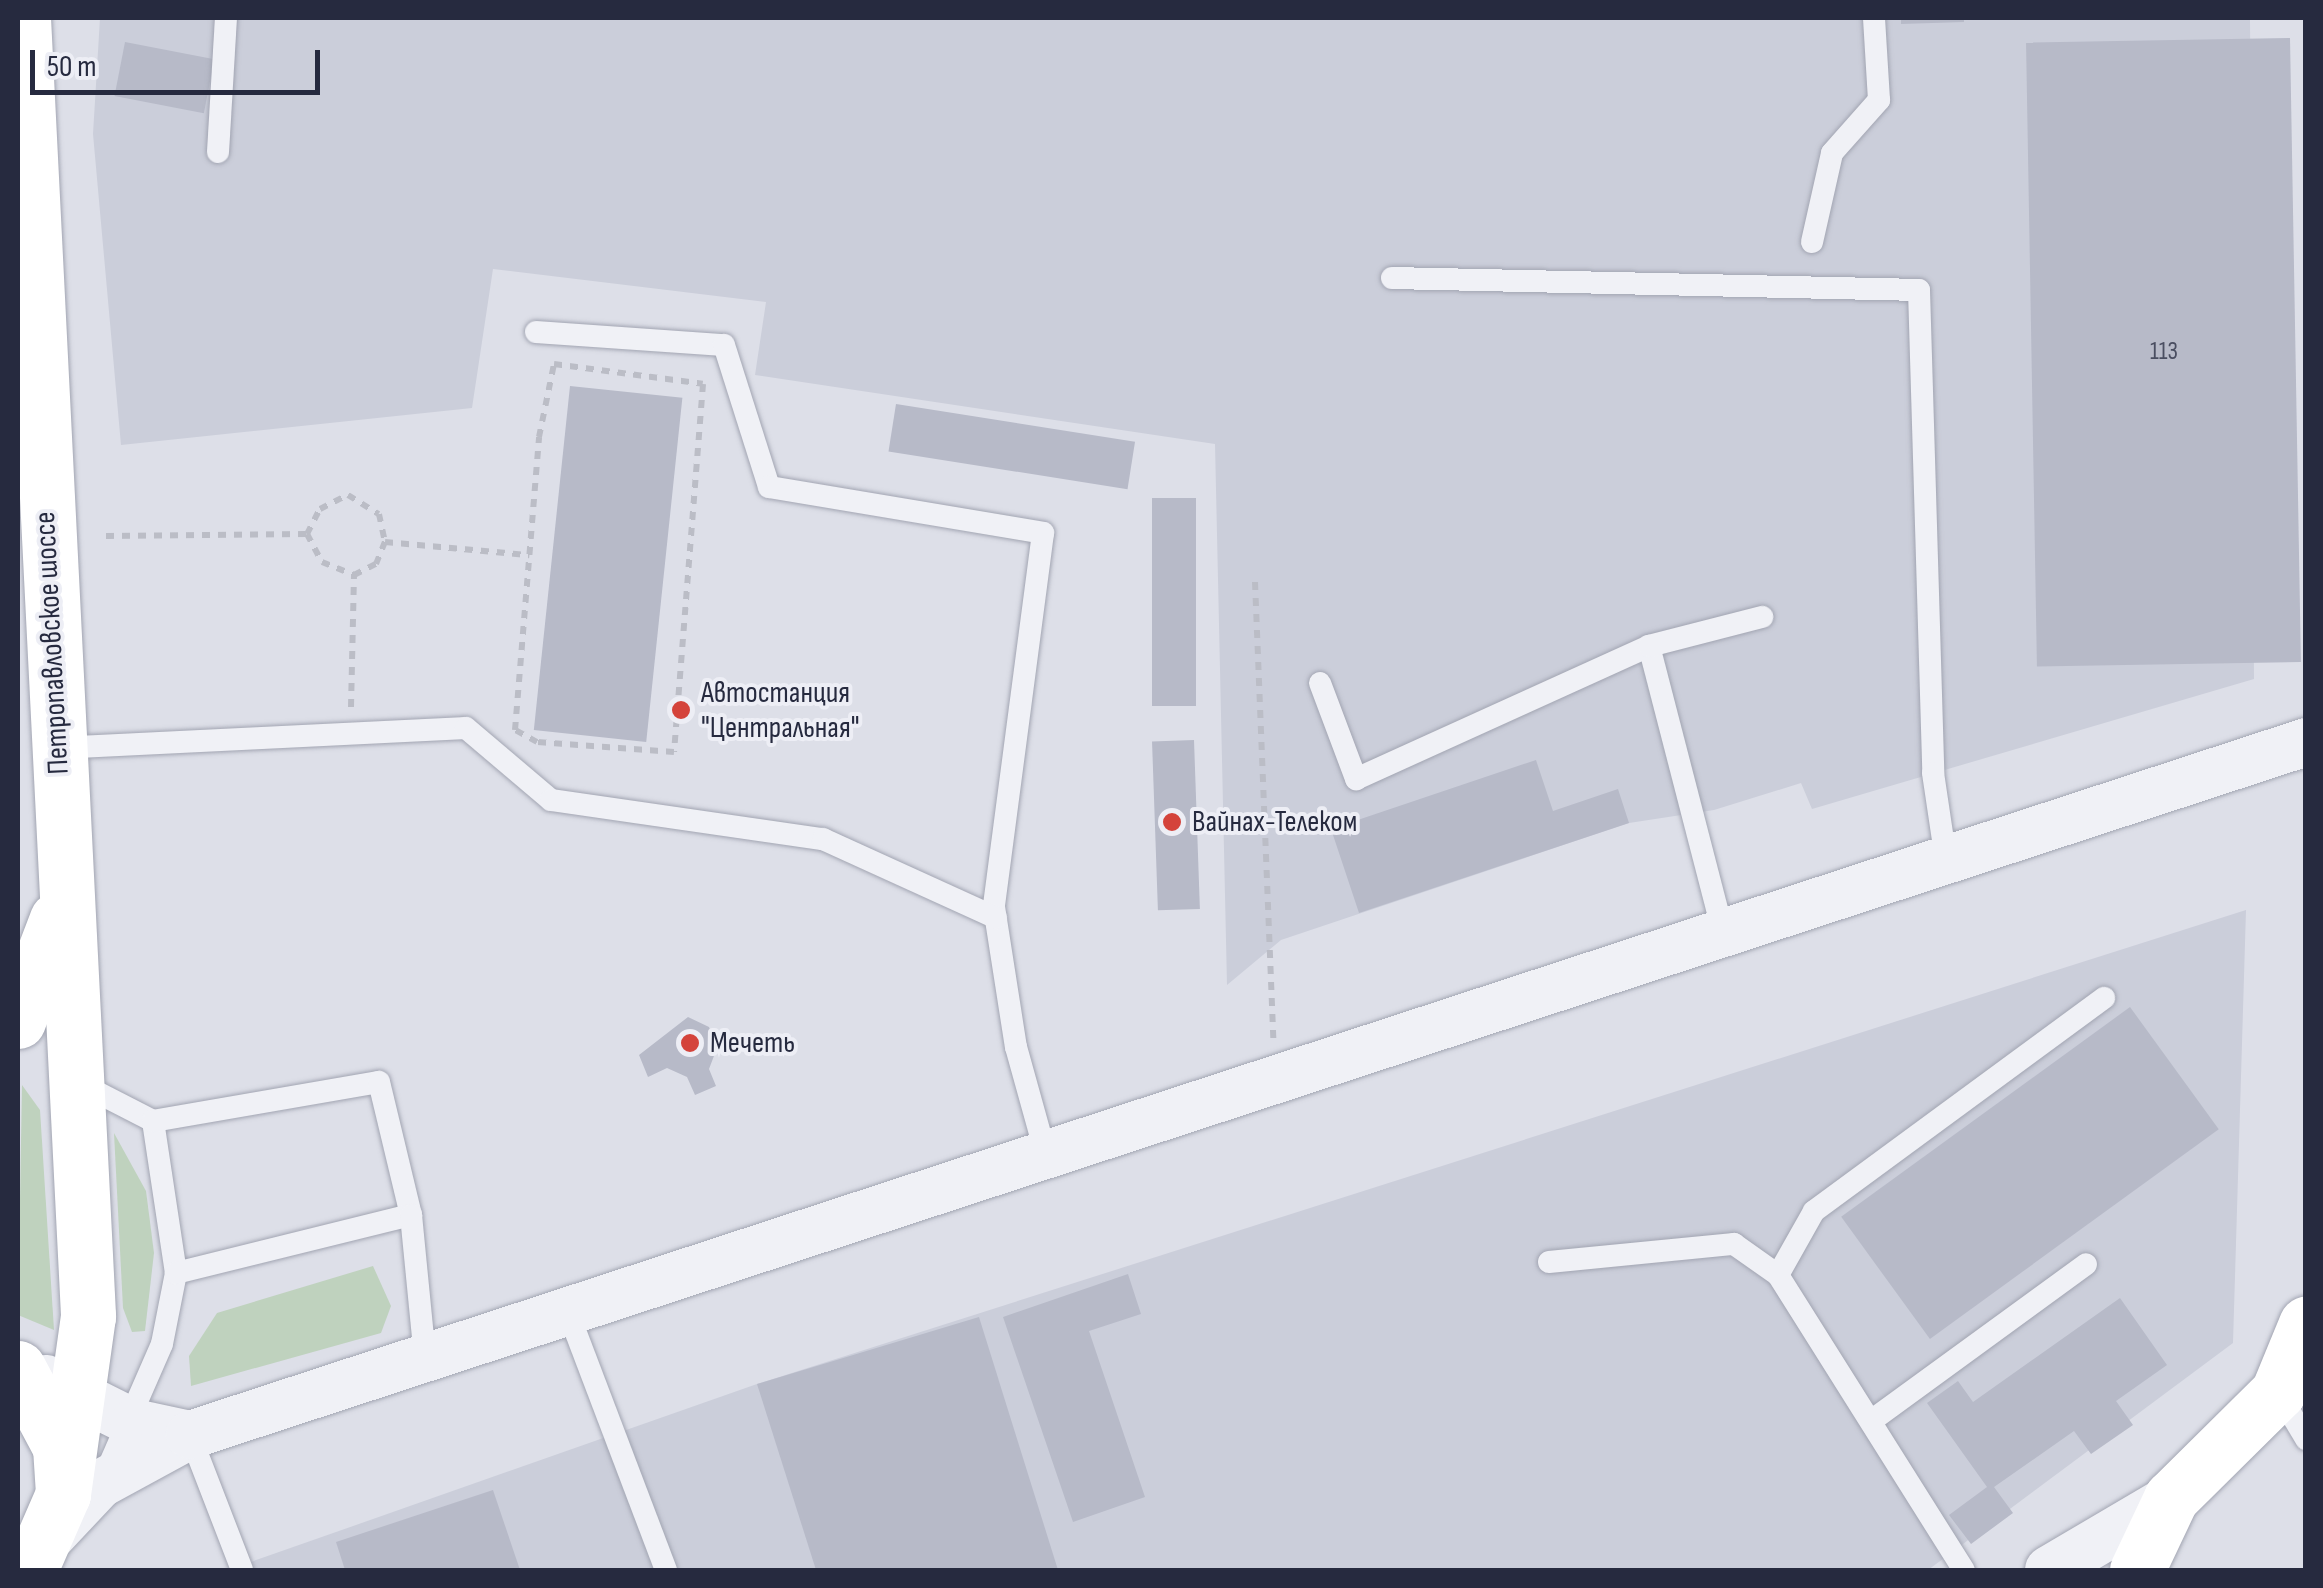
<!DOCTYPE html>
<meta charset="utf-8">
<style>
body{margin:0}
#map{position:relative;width:2323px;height:1588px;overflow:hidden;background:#dddfe8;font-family:"Sofia Sans Condensed",sans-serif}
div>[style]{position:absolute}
.built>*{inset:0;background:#cbceda}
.green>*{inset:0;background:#bfd2be}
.building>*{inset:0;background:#b7bac8;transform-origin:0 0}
.path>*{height:6px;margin-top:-3px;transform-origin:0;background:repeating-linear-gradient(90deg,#bbbdc6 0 8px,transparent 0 16px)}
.roads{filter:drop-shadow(0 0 2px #a2a5b2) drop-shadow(0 0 2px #a2a5b2)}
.lane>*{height:22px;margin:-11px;padding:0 11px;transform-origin:11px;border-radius:11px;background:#f0f1f6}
.street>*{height:48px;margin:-24px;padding:0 24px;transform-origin:24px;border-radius:24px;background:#f0f1f6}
.secondary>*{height:55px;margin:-27.5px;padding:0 27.5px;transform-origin:27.5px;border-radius:27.5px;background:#fff}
.primary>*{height:55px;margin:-27.5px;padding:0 27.5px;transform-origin:27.5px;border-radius:27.5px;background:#fff}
.dots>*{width:28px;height:28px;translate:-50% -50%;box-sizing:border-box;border:5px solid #edeef5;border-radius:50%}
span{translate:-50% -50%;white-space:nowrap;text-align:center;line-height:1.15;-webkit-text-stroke:8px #edeef5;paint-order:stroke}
.number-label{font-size:25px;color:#4a4e61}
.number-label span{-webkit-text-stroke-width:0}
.street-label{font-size:30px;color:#262a3f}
.poi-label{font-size:30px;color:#262a3f}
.left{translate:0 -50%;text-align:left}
.frame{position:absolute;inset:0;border:20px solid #262a3f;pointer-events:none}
.scale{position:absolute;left:30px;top:50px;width:290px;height:45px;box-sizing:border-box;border:5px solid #262a3f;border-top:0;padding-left:12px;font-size:30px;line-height:35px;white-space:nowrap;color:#262a3f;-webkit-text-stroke:8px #edeef5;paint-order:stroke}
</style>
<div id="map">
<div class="built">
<div style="clip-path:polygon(100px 18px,2250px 18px,2254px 679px,1812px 809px,1801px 783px,1714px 810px,1629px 823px,1281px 940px,1227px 985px,1215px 444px,755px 375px,766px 302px,493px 269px,472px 408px,121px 445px,93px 134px)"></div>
<div style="clip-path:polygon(2246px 910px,2233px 1343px,1928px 1570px,228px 1570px,757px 1384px)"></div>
</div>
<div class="green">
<div style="clip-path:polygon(22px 1085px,40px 1110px,54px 1330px,18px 1315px)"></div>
<div style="clip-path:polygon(114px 1133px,146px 1191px,154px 1253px,145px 1331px,132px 1332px,123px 1308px)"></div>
<div style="clip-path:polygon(373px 1266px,391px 1306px,381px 1333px,191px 1386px,189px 1356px,217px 1313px)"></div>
</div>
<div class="building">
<div style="clip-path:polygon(1901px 18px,1964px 18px,1964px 22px,1901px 24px)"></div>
<div style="left:2290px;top:38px;width:624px;height:264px;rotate:89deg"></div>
<div style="left:125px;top:42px;width:91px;height:55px;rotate:11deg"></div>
<div style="left:570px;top:386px;width:113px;height:346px;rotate:6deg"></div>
<div style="left:896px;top:404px;width:242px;height:48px;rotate:9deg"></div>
<div style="left:1152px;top:498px;width:44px;height:208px"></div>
<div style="left:1194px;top:740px;width:169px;height:42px;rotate:88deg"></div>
<div style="clip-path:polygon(1536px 760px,1553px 811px,1618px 789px,1629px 823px,1359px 913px,1331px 829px)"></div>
<div style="left:2130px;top:1007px;width:151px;height:357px;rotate:54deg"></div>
<div style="clip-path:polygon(688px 1017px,709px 1027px,717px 1048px,709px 1069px,716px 1086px,695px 1095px,687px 1077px,667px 1068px,648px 1077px,639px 1055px)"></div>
<div style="clip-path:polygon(1128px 1274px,1141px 1314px,1089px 1331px,1145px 1497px,1073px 1522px,1003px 1317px)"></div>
<div style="clip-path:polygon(2120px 1298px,2167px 1365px,2116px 1401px,2133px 1425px,2091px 1454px,2074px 1431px,1994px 1487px,2013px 1513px,1971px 1544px,1949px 1515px,1987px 1487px,1927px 1403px,1958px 1381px,1973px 1402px)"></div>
<div style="clip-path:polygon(979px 1317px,1058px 1570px,816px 1570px,757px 1384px)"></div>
<div style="clip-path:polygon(493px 1490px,520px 1570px,345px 1570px,336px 1542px)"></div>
</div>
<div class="path">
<div style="left:554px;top:364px;width:150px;rotate:7.6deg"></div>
<div style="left:703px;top:384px;width:369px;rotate:94.5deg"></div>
<div style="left:674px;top:752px;width:137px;rotate:-175.8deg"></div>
<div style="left:537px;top:742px;width:25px;rotate:-151deg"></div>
<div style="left:515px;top:730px;width:294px;rotate:-85.3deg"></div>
<div style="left:539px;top:437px;width:75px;rotate:-78.4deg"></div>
<div style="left:307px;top:534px;width:32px;rotate:62deg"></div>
<div style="left:322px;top:562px;width:35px;rotate:22deg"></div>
<div style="left:106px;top:536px;width:201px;rotate:-0.6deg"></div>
<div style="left:307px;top:534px;width:28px;rotate:-63deg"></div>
<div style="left:320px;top:509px;width:31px;rotate:-27deg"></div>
<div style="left:348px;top:495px;width:36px;rotate:32deg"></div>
<div style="left:379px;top:514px;width:29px;rotate:78deg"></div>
<div style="left:385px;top:542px;width:145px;rotate:5.2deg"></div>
<div style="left:1255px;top:582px;width:457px;rotate:87.7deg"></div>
<div style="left:351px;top:707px;width:132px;rotate:-88.7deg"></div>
<div style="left:354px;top:575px;width:25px;rotate:-27deg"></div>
<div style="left:376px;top:564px;width:24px;rotate:-68deg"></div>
</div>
<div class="roads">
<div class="lane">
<div style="left:218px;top:152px;width:134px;rotate:-86.6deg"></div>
<div style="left:1812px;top:242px;width:91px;rotate:-77.3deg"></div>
<div style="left:1832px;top:153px;width:71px;rotate:-48.4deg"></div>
<div style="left:1879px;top:100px;width:82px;rotate:-93.5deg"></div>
<div style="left:1392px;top:278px;width:527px;rotate:1.3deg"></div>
<div style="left:1919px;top:290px;width:483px;rotate:88.3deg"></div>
<div style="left:1933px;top:773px;width:88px;rotate:81.5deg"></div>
<div style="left:536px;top:332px;width:188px;rotate:4deg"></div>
<div style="left:724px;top:345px;width:149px;rotate:72.4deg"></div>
<div style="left:769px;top:487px;width:278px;rotate:9.5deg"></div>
<div style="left:1043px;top:533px;width:377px;rotate:97.5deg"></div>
<div style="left:994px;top:907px;width:142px;rotate:81.1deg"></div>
<div style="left:1016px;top:1047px;width:112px;rotate:74.5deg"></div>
<div style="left:1649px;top:646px;width:296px;rotate:75.5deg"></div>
<div style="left:1320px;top:683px;width:103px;rotate:69.4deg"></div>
<div style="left:1356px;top:779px;width:322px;rotate:-24.4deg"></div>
<div style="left:1649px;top:646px;width:117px;rotate:-14.4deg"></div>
<div style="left:58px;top:748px;width:408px;rotate:-2.8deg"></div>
<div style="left:466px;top:728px;width:111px;rotate:40.3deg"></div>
<div style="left:551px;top:800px;width:275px;rotate:8.2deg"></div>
<div style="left:823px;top:839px;width:190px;rotate:24.5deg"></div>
<div style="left:81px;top:1084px;width:81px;rotate:27.2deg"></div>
<div style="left:153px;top:1121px;width:154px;rotate:81.4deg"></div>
<div style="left:176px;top:1273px;width:72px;rotate:101.2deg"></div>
<div style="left:162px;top:1344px;width:140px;rotate:113.6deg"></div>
<div style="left:153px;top:1121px;width:229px;rotate:-9.8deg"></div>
<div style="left:379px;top:1082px;width:137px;rotate:76.5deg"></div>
<div style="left:1549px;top:1262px;width:186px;rotate:-5.6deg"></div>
<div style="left:1734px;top:1244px;width:54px;rotate:35.2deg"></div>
<div style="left:1778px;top:1275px;width:349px;rotate:57.8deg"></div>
<div style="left:176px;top:1273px;width:242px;rotate:-13.9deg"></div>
<div style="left:411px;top:1215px;width:145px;rotate:84.4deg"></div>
<div style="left:1778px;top:1275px;width:73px;rotate:-60.6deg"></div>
<div style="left:1814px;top:1211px;width:360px;rotate:-36.3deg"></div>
<div style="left:568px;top:1312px;width:276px;rotate:69.2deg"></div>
<div style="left:2278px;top:1392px;width:55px;rotate:59.2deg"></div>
<div style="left:1871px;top:1421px;width:266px;rotate:-36.1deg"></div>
<div style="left:190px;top:1435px;width:145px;rotate:68.9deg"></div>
</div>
<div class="street">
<div style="left:46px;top:1379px;width:98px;rotate:26.6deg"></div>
<div style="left:134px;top:1423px;width:57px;rotate:12.1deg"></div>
<div style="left:51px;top:1536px;width:71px;rotate:-46.7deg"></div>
<div style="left:100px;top:1484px;width:102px;rotate:-28.6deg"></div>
<div style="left:190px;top:1435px;width:2227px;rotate:-18.13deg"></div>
<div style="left:2049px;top:1570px;width:142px;rotate:-30.5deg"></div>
</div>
<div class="secondary">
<div style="left:2137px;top:1570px;width:80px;rotate:-64.7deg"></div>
<div style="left:2171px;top:1498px;width:151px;rotate:-44.7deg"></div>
<div style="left:2278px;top:1392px;width:74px;rotate:-67.6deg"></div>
</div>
<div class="primary">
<div style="left:23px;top:18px;width:1300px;rotate:87.13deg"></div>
<div style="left:88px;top:1316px;width:180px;rotate:98deg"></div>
<div style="left:18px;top:1021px;width:109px;rotate:-69.1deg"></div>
<div style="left:18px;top:1368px;width:89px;rotate:62deg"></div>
<div style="left:60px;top:1447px;width:47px;rotate:86.3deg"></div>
<div style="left:63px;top:1494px;width:83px;rotate:113.5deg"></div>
</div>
</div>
<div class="dots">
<div style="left:681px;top:710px;background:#d4433b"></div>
<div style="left:1172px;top:822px;background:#d4433b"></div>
<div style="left:690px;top:1043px;background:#d4433b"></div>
</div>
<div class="number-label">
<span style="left:2164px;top:352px">113</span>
</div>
<div class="street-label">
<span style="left:52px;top:643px;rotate:-93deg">Петропавловское шоссе</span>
</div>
<div class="poi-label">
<span class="left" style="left:701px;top:710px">Автостанция<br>"Центральная"</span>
<span class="left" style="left:1192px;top:822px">Вайнах-Телеком</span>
<span class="left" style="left:710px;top:1043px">Мечеть</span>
</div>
<div class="frame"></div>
<div class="scale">50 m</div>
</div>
